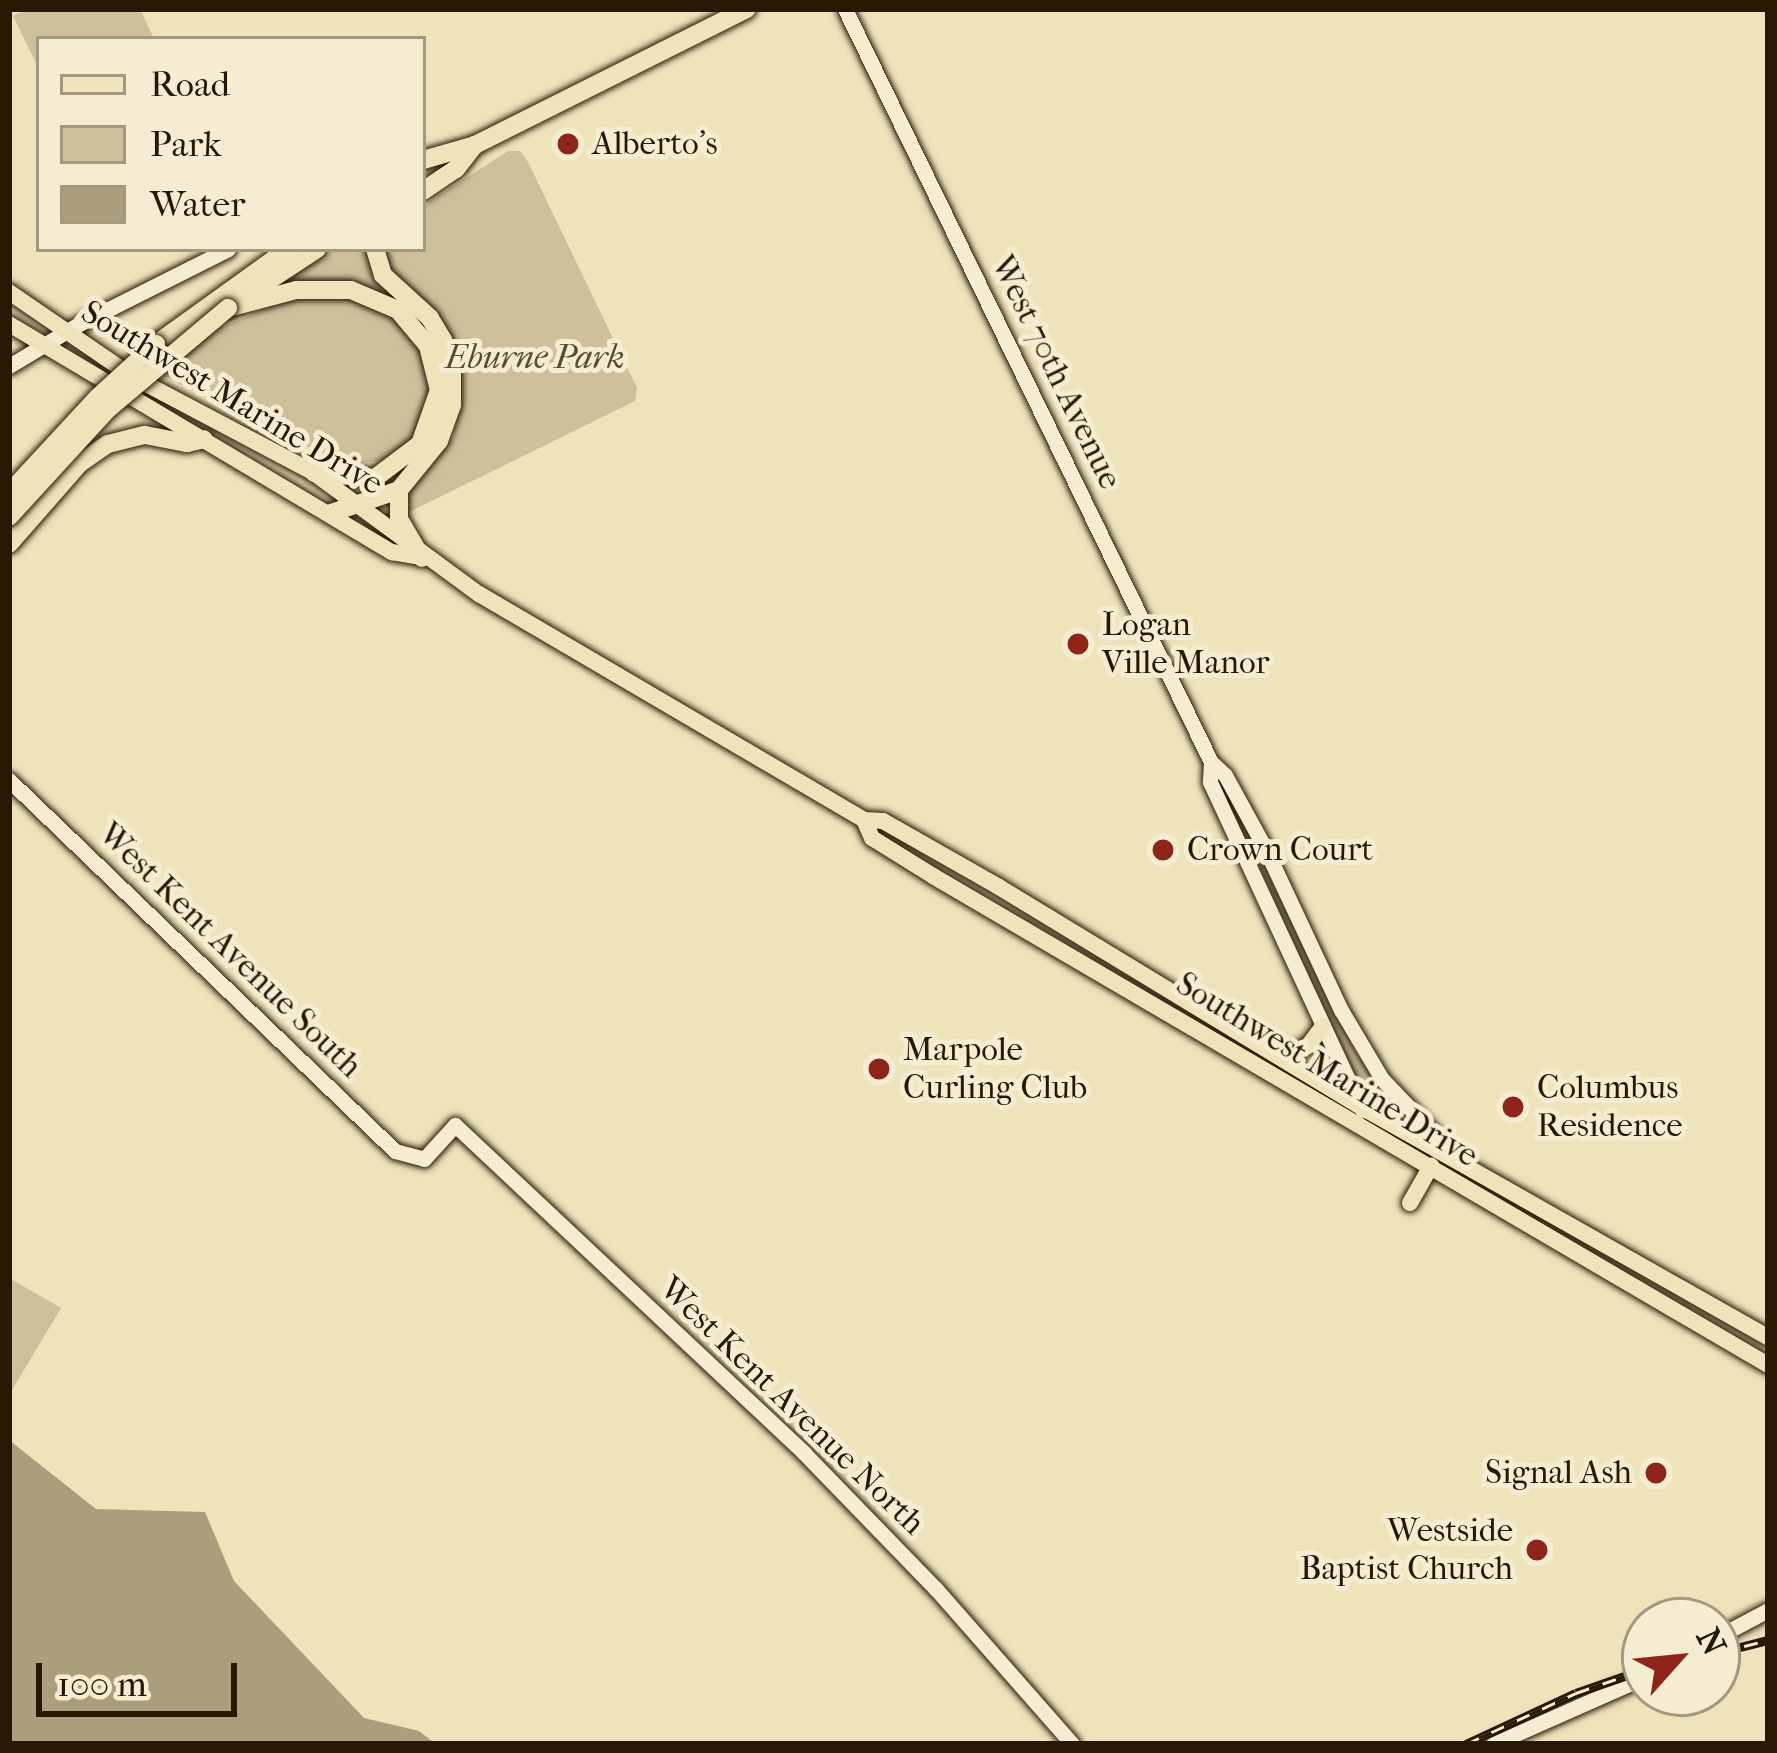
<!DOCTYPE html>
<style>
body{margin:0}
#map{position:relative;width:1777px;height:1753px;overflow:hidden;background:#efe3ba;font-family:"IM FELL French Canon",serif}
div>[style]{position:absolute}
.green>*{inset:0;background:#cdc09b}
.water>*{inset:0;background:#ab9e7c}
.roads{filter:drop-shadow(0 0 3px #271804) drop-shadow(0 0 3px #271804)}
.secondary>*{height:15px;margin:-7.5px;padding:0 7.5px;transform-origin:7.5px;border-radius:7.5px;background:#f5edd2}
.primary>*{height:16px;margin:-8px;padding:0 8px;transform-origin:8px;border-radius:8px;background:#efe3ba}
.highway>*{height:18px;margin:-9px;padding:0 9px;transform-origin:9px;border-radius:9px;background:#efe3ba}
.rail>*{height:9px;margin-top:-4.5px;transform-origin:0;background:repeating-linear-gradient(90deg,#f5edd2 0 14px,#271804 0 28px);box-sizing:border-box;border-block:3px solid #271804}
.bridges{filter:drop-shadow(0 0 3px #271804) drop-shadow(0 0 3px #271804)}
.highway-bridge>*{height:18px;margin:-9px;padding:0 9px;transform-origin:9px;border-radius:9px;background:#efe3ba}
.dots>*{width:33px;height:33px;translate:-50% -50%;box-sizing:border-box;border:6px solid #f5edd2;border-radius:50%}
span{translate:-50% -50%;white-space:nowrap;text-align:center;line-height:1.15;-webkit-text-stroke:10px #f5edd2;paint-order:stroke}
.poi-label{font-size:33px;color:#271804}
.left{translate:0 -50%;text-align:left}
.right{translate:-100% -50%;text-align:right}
.park-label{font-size:33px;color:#594a31;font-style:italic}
.street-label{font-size:33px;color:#271804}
.frame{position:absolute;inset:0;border:12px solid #271804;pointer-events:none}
.legend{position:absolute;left:36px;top:36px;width:390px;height:216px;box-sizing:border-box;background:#f5edd2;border:3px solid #a39880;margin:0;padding:15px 21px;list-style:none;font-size:36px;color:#271804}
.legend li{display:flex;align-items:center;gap:24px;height:60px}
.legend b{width:60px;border:3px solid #a39880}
.north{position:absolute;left:1621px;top:1597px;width:120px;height:120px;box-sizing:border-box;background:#f5edd2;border:3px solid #a39880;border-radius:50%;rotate:63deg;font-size:33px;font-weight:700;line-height:48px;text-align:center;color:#271804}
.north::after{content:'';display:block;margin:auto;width:42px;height:54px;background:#8f2418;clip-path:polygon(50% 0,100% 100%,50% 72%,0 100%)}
.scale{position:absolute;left:36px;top:1663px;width:201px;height:54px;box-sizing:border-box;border:6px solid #271804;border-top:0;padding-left:15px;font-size:36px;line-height:42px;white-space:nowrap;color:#271804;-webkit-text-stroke:9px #f5edd2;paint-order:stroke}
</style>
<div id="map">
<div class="green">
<div style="clip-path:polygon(28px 9px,140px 9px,154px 39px,39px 39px,39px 69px,13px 16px)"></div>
<div style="clip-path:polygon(508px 151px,520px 151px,528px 162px,637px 388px,635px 401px,403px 515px,404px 496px,454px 436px,458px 379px,392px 275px,382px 249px,423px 249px,423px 206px)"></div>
<div style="clip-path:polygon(327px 249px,366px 249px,383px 295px,348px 283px,287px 283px)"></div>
<div style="clip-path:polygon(294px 296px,352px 297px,383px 308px,406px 325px,422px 349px,431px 393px,413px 440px,387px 460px,345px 465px,160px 374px,218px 329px)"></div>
<div style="clip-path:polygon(1222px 781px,1353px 1048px,1394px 1108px,1359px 1088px)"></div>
<div style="clip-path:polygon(9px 1278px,61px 1308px,9px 1395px)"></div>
</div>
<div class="water">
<div style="clip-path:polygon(9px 1440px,96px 1509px,205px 1512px,234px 1581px,364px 1718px,419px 1731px,436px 1744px,9px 1744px)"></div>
</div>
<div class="roads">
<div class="secondary">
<div style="left:845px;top:9px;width:837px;rotate:64.08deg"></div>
<div style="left:1211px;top:762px;width:19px;rotate:43deg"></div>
<div style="left:1225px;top:775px;width:85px;rotate:61.3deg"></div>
<div style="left:1266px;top:850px;width:177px;rotate:64.9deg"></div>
<div style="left:1341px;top:1010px;width:80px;rotate:59.3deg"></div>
<div style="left:1382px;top:1079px;width:106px;rotate:46.5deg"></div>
<div style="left:9px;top:366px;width:82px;rotate:-31deg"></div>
<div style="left:79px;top:324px;width:167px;rotate:-26.7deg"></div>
<div style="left:1211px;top:762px;width:20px;rotate:93deg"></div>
<div style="left:1210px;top:782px;width:362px;rotate:65.1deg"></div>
<div style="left:9px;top:780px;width:535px;rotate:43.86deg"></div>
<div style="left:395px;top:1151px;width:30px;rotate:15deg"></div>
<div style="left:424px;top:1159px;width:46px;rotate:-47.6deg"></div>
<div style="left:455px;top:1125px;width:479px;rotate:43.2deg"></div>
<div style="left:804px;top:1453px;width:190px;rotate:45.9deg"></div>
<div style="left:936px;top:1589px;width:206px;rotate:48.7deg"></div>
<div style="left:1717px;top:1637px;width:58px;rotate:-27.9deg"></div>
<div style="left:1493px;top:1744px;width:166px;rotate:-23.8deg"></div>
</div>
<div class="primary">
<div style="left:9px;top:292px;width:150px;rotate:34.4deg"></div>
<div style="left:133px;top:377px;width:205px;rotate:27.9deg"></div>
<div style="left:314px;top:473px;width:205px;rotate:36.3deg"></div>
<div style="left:479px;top:594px;width:446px;rotate:30.4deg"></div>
<div style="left:864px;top:820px;width:19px;rotate:3deg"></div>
<div style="left:883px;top:821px;width:133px;rotate:29.6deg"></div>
<div style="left:999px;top:887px;width:424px;rotate:31.3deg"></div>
<div style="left:1361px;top:1107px;width:467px;rotate:29.5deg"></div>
<div style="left:9px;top:324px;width:446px;rotate:30.8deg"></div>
<div style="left:392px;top:552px;width:27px;rotate:10deg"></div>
<div style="left:864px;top:820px;width:20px;rotate:66deg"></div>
<div style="left:872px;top:838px;width:72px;rotate:31.9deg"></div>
<div style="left:933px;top:876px;width:968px;rotate:30.35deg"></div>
<div style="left:1282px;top:1057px;width:28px;rotate:-23deg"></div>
<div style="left:1308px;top:1046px;width:25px;rotate:-53deg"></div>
<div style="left:1410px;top:1203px;width:43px;rotate:-60.4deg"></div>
</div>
<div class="highway">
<div style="left:423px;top:160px;width:54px;rotate:-16.1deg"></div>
<div style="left:475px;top:145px;width:304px;rotate:-26.6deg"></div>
<div style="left:423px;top:191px;width:40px;rotate:-34deg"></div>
<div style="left:456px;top:169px;width:31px;rotate:-52deg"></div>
<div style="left:241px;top:299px;width:91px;rotate:-33.3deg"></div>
<div style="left:228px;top:308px;width:70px;rotate:-14.8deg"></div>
<div style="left:296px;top:290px;width:55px"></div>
<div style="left:351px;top:290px;width:51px;rotate:23.1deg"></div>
<div style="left:398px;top:310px;width:47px;rotate:50.2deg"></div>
<div style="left:428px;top:346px;width:45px;rotate:76deg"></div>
<div style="left:439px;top:390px;width:57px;rotate:109.4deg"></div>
<div style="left:420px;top:444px;width:56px;rotate:142.9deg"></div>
<div style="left:375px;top:478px;width:61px;rotate:-175.3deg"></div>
<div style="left:156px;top:344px;width:163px;rotate:-35.7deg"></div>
<div style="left:399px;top:490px;width:29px;rotate:90deg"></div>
<div style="left:399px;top:519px;width:45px;rotate:59.5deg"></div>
<div style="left:331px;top:513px;width:72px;rotate:-18.7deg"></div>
<div style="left:399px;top:490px;width:63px;rotate:-50.8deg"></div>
<div style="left:439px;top:441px;width:38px;rotate:-70deg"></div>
<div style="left:452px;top:405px;width:38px;rotate:-90deg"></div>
<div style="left:452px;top:367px;width:28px;rotate:-108deg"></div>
<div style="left:443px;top:340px;width:26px;rotate:-121deg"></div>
<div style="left:430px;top:318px;width:64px;rotate:-137.5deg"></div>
<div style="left:383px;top:275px;width:27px;rotate:-107deg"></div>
<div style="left:9px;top:544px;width:106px;rotate:-48.8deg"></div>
<div style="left:79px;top:464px;width:35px;rotate:-35deg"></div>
<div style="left:108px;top:444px;width:38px;rotate:-14deg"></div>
<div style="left:145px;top:435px;width:43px;rotate:10.8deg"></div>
<div style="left:187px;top:443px;width:17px;rotate:-13deg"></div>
</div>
</div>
<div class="rail">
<div style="left:1717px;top:1653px;width:53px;rotate:-14.3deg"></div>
<div style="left:1466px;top:1744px;width:121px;rotate:-24.9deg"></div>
<div style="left:1576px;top:1693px;width:73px;rotate:-19.2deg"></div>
</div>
<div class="bridges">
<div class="highway-bridge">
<div style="left:9px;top:493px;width:129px;rotate:-47.2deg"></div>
<div style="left:97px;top:398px;width:80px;rotate:-42.5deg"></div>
<div style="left:9px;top:517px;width:147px;rotate:-47.5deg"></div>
<div style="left:108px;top:409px;width:157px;rotate:-40.1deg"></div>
</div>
</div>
<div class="dots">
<div style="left:568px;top:144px;background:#8f2418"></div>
<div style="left:1078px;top:644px;background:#8f2418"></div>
<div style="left:1163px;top:850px;background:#8f2418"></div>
<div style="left:879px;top:1069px;background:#8f2418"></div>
<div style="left:1513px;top:1107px;background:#8f2418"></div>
<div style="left:1656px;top:1473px;background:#8f2418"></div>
<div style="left:1537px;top:1550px;background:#8f2418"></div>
</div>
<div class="poi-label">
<span class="left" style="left:592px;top:144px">Alberto's</span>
<span class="left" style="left:1102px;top:644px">Logan<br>Ville Manor</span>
<span class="left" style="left:1187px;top:850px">Crown Court</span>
<span class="left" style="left:903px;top:1069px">Marpole<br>Curling Club</span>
<span class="left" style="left:1537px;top:1107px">Columbus<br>Residence</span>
<span class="right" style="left:1632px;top:1473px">Signal Ash</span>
<span class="right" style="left:1513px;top:1550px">Westside<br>Baptist Church</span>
</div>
<div class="park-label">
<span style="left:535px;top:358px">Eburne Park</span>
</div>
<div class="street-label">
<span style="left:1056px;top:372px;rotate:64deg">West 70th Avenue</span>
<span style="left:232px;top:398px;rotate:31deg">Southwest Marine Drive</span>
<span style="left:230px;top:950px;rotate:44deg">West Kent Avenue South</span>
<span style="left:1327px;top:1070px;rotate:31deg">Southwest Marine Drive</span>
<span style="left:792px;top:1406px;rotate:44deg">West Kent Avenue North</span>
</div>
<div class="frame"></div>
<ul class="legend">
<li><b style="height:15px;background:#efe3ba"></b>Road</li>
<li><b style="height:33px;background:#cdc09b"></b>Park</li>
<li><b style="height:33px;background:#ab9e7c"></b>Water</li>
</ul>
<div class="north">N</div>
<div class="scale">100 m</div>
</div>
